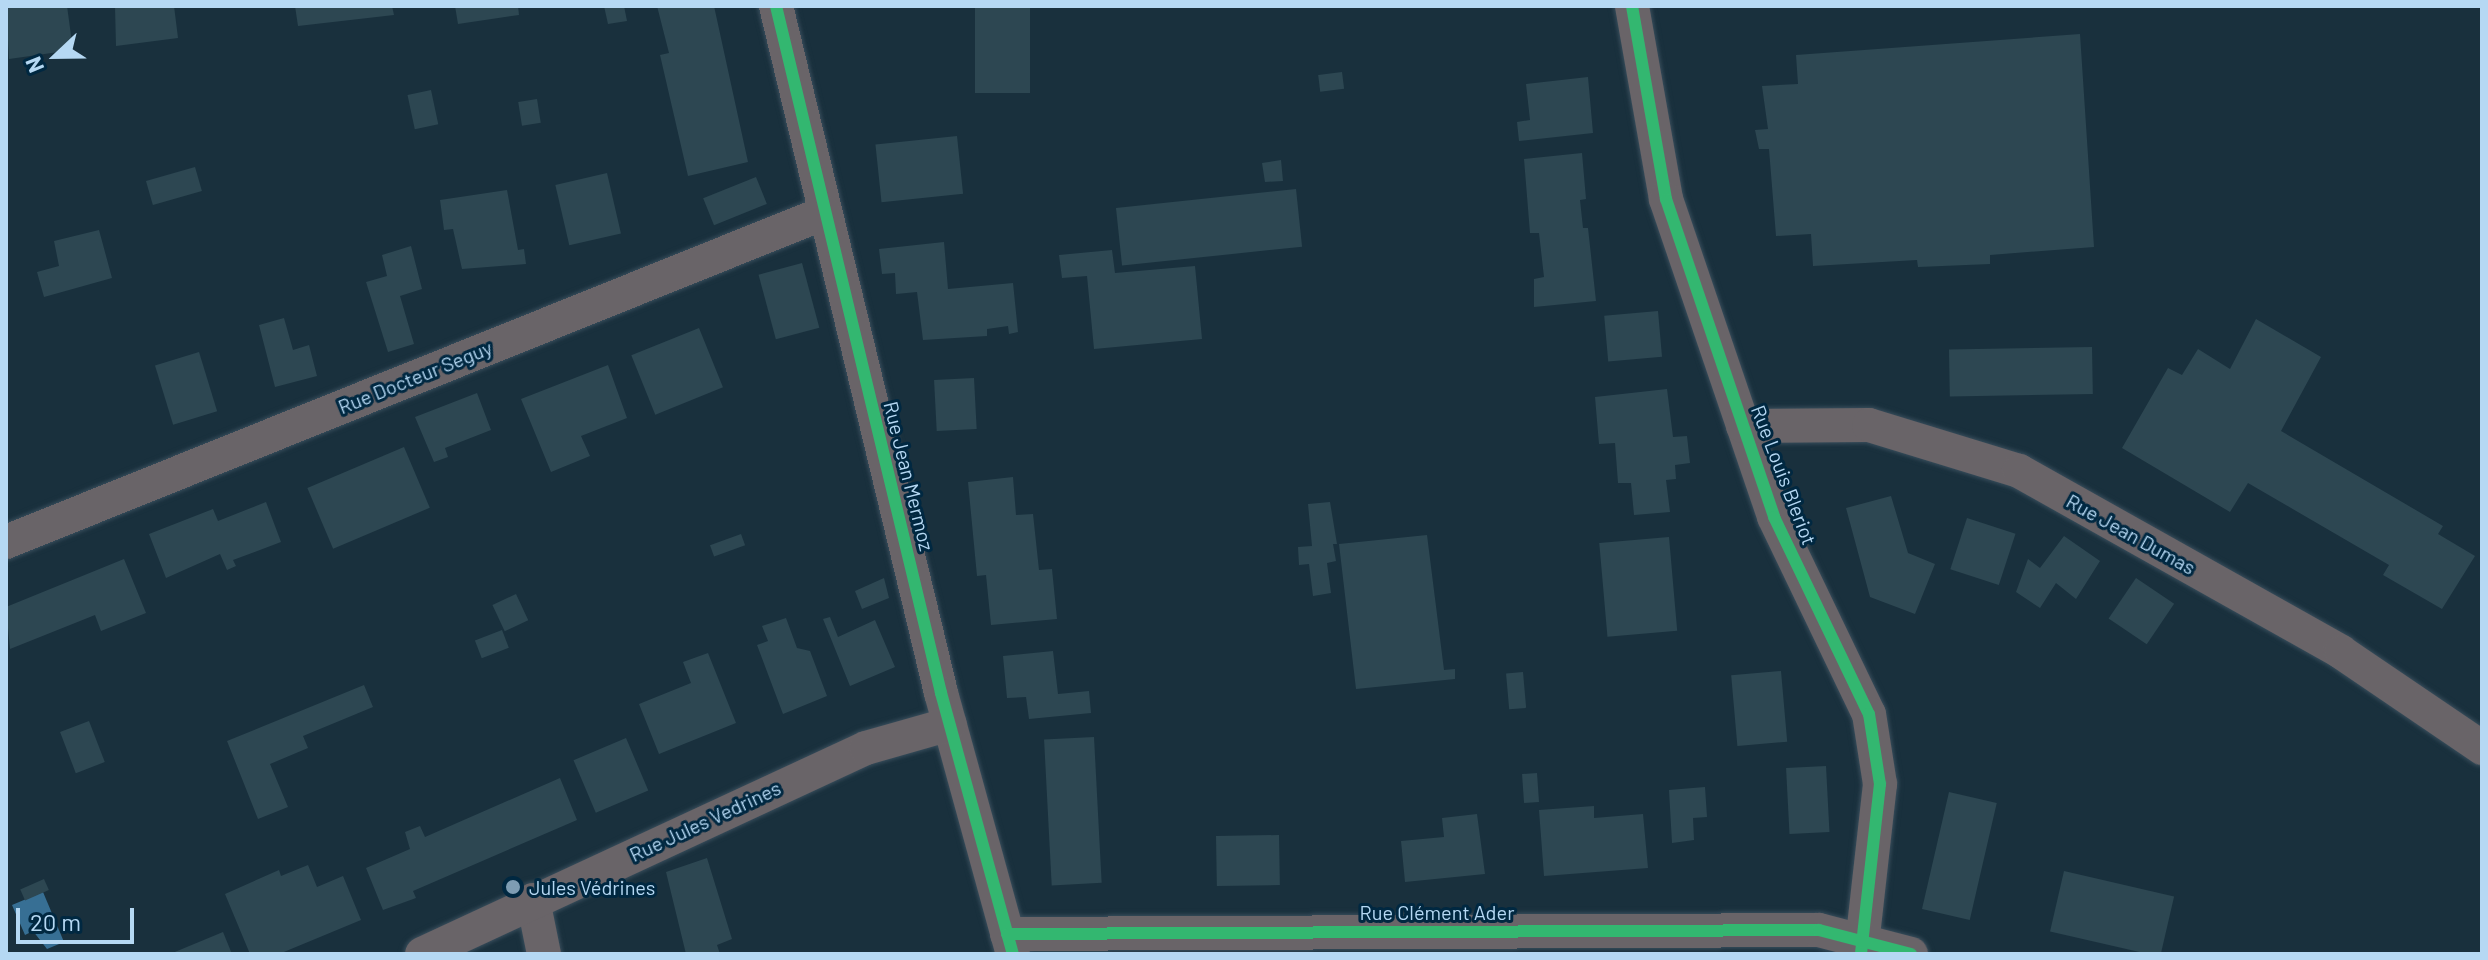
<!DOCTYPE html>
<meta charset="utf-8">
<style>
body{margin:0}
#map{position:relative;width:2488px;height:960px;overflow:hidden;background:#19303d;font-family:Barlow,sans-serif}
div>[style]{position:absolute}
.water>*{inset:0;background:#376f94}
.building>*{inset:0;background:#2d4752;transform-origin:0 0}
.roads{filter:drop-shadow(0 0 2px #384d5b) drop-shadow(0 0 2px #384d5b)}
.minor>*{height:34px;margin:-17px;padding:0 17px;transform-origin:17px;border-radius:17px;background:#696468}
.cycleway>*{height:12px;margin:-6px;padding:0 6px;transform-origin:6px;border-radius:6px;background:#33b770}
.dots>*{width:22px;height:22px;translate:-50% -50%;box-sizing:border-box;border:4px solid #002841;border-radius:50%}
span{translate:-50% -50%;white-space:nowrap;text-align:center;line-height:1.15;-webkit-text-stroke:6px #002841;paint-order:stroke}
.street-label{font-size:20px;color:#b5d8f3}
.poi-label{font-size:20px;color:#b5d8f3}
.left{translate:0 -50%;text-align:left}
.frame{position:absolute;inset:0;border:8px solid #b5d8f3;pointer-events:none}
.north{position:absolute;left:16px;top:16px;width:80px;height:80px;-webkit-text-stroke:6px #002841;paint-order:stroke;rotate:248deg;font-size:22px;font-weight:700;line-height:32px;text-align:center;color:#b5d8f3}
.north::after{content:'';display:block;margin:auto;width:28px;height:36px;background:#b5d8f3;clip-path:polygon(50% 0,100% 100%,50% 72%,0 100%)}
.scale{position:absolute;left:16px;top:908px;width:118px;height:36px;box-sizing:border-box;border:4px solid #b5d8f3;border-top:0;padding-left:10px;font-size:24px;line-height:28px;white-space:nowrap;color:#b5d8f3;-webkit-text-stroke:6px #002841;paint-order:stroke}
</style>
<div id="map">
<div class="water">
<div style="clip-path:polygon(43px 892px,64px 942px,47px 949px,33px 931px,25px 935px,12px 905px)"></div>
</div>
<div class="building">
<div style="clip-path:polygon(6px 6px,67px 6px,73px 50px,9px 59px)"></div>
<div style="clip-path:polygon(115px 6px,174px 6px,178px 38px,116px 46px)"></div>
<div style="clip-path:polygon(295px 6px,392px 6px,394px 15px,298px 26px)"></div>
<div style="clip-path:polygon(455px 6px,518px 6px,519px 15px,458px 24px)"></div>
<div style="clip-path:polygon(604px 6px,624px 6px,627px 21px,608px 24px)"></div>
<div style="clip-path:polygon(657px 6px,714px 6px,748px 162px,688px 176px,660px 55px,669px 53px)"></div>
<div style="left:975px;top:6px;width:55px;height:87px"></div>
<div style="clip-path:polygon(2080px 34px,2094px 247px,1990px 255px,1990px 264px,1918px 267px,1917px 260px,1813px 266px,1811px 234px,1776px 236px,1769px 149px,1759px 149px,1755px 130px,1768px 129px,1762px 86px,1798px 84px,1796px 55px)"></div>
<div style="left:1342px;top:72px;width:17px;height:24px;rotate:83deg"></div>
<div style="clip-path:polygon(1588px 77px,1593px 133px,1519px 141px,1517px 122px,1530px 120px,1526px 84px)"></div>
<div style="left:431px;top:90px;width:35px;height:24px;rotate:78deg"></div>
<div style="left:537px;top:99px;width:24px;height:19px;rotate:81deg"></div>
<div style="left:957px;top:136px;width:58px;height:82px;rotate:84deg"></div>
<div style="clip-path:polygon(1582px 153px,1586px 199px,1580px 200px,1583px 228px,1588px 228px,1596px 301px,1534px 307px,1534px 279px,1544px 277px,1539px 233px,1530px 233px,1524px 159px)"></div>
<div style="clip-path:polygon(1281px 160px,1283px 181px,1265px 182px,1262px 163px)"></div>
<div style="left:195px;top:167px;width:25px;height:51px;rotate:74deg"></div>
<div style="left:607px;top:173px;width:62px;height:53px;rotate:77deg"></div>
<div style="left:756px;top:177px;width:29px;height:57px;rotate:68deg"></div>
<div style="left:1296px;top:189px;width:58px;height:181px;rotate:84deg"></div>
<div style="clip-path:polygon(507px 190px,518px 250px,524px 249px,526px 264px,462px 269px,453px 229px,444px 230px,440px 200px)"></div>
<div style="clip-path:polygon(99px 230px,112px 278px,44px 297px,37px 272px,59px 266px,54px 241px)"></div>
<div style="clip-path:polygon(944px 242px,948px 289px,1013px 283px,1018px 332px,1009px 334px,1008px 326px,987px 329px,987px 336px,923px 340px,917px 292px,896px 294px,895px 273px,882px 274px,879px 249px)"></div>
<div style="clip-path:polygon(411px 246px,422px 289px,400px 296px,414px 344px,388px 352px,366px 282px,387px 276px,382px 255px)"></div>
<div style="clip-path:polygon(1112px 250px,1115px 273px,1195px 266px,1202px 339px,1094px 349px,1087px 276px,1062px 278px,1059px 255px)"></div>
<div style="left:802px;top:263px;width:67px;height:45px;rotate:75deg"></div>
<div style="left:1658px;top:311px;width:46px;height:54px;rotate:85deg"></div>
<div style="clip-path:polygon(284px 318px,293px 350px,309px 345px,317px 376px,275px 387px,259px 325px)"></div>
<div style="clip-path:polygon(2256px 319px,2321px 357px,2281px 431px,2443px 526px,2438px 534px,2475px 556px,2442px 609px,2383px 575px,2389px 565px,2248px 483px,2230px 512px,2122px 448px,2168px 368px,2182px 375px,2198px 349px,2230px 369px)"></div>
<div style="left:699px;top:328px;width:64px;height:73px;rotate:68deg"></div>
<div style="left:2092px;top:347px;width:47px;height:143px;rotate:89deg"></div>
<div style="left:199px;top:352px;width:62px;height:46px;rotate:73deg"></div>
<div style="clip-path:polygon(608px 365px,627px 418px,581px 436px,590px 456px,551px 472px,521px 399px)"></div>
<div style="left:974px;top:378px;width:51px;height:40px;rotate:87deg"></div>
<div style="clip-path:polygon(1667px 389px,1673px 437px,1687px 436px,1690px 463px,1675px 465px,1676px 479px,1666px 480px,1670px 512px,1634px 515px,1631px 483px,1618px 483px,1615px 443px,1599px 444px,1595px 397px)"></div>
<div style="clip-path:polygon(477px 393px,491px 430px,445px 448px,448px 457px,434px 462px,415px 417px)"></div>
<div style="left:404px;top:447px;width:66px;height:105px;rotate:67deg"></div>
<div style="clip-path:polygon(1013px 477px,1016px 515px,1033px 514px,1039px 570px,1052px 569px,1057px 619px,991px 625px,986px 575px,977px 576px,968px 482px)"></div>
<div style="clip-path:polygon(1891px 496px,1908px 553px,1935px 564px,1915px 614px,1870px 597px,1846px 508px)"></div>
<div style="clip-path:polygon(266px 502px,281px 542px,233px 560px,236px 566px,227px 570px,220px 554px,166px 578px,149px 534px,213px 509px,218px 521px)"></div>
<div style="clip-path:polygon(1330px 502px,1337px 544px,1333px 544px,1336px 561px,1327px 563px,1331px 593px,1313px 596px,1309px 564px,1299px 565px,1298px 547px,1312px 546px,1308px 504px)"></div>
<div style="left:1967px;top:518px;width:51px;height:54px;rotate:18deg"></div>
<div style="left:741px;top:534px;width:12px;height:33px;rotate:70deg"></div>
<div style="clip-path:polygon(1427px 535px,1444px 670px,1455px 669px,1455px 679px,1356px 689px,1339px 544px)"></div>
<div style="clip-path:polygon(2064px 536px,2100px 561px,2076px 599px,2056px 583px,2040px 608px,2016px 592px,2028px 559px,2040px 568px)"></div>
<div style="left:1669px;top:537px;width:94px;height:70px;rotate:85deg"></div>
<div style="clip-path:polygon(124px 559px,146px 613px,101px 631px,95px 615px,10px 649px,6px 607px)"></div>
<div style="clip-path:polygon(884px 578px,889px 598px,862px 609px,855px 591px)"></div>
<div style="left:2136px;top:578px;width:46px;height:49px;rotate:34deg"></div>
<div style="left:516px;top:594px;width:29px;height:26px;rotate:65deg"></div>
<div style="clip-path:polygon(830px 617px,838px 637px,875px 620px,895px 667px,850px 686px,823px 619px)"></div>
<div style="clip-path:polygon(786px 618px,797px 648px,810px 651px,827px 696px,783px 714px,757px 645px,768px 641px,762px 626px)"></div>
<div style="left:502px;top:630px;width:19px;height:29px;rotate:69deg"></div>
<div style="clip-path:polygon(1053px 651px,1058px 694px,1089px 691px,1091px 713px,1029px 719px,1026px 697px,1007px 698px,1003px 656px)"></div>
<div style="clip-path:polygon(708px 653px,736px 723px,659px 754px,639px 704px,691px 683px,683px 662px)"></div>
<div style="left:1781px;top:671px;width:71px;height:50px;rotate:85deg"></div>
<div style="left:1523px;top:672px;width:36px;height:17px;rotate:85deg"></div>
<div style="clip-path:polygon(364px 685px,373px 707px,303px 736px,308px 748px,270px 764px,288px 807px,258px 819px,227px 741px)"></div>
<div style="left:89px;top:721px;width:44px;height:31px;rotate:69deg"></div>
<div style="left:1094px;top:737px;width:146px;height:50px;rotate:87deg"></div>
<div style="left:626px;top:738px;width:57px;height:57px;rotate:67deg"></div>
<div style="left:1826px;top:766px;width:66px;height:40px;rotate:87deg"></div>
<div style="left:1537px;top:773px;width:29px;height:15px;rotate:86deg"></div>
<div style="clip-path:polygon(560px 778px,577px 820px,413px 891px,416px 898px,383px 910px,366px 868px,410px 849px,405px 832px,420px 826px,425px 837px)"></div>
<div style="clip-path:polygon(1705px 787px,1707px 817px,1693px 818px,1694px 840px,1672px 843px,1669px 790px)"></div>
<div style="left:1949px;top:792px;width:49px;height:120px;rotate:13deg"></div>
<div style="clip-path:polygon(1594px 806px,1594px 818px,1643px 814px,1648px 868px,1544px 876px,1539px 810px)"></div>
<div style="clip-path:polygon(1477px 814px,1485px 874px,1405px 882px,1401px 841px,1444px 837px,1442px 818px)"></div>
<div style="left:1279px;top:835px;width:50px;height:63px;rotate:89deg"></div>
<div style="clip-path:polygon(707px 858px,732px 939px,717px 945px,720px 954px,686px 954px,666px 872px)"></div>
<div style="clip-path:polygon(308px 865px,317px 887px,343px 876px,361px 920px,279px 954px,250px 954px,225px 894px,279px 870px,281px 876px)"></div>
<div style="left:2064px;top:871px;width:113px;height:62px;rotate:13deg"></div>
<div style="left:44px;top:879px;width:12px;height:26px;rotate:66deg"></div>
<div style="clip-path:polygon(223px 932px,232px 954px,170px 954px)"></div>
</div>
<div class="roads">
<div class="minor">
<div style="left:776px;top:6px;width:707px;rotate:76.49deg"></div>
<div style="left:941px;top:693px;width:271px;rotate:74.6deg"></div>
<div style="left:1632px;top:6px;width:196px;rotate:80deg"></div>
<div style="left:1666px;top:199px;width:336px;rotate:71.2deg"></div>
<div style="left:1774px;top:517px;width:219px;rotate:64.3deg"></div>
<div style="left:1869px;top:714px;width:71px;rotate:81.1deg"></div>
<div style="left:1880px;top:784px;width:171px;rotate:96.4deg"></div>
<div style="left:1743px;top:426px;width:126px;rotate:-0.5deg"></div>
<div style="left:1869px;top:425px;width:157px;rotate:17deg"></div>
<div style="left:2019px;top:471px;width:369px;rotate:29.3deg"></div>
<div style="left:2341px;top:652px;width:171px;rotate:34.2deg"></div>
<div style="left:6px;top:542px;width:882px;rotate:-21.91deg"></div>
<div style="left:533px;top:900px;width:55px;rotate:78.5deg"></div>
<div style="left:1007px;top:934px;width:812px;rotate:-0.28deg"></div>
<div style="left:1819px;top:930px;width:95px;rotate:14.6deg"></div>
<div style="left:422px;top:954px;width:489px;rotate:-24.9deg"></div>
<div style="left:866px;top:748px;width:87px;rotate:-15.9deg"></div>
</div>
</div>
<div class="cycleway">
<div style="left:776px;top:6px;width:707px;rotate:76.49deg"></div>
<div style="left:941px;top:693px;width:271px;rotate:74.6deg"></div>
<div style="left:1632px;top:6px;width:196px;rotate:80deg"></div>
<div style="left:1666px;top:199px;width:336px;rotate:71.2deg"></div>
<div style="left:1774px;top:517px;width:219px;rotate:64.3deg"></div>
<div style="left:1869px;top:714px;width:71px;rotate:81.1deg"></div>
<div style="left:1880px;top:784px;width:171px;rotate:96.4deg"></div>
<div style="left:1007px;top:934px;width:812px;rotate:-0.28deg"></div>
<div style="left:1819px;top:930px;width:95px;rotate:14.6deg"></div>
</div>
<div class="dots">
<div style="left:513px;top:887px;background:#7e9db3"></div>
</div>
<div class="street-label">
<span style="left:415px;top:377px;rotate:-22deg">Rue Docteur Seguy</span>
<span style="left:1784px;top:475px;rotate:69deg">Rue Louis Bleriot</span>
<span style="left:909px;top:476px;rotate:76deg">Rue Jean Mermoz</span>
<span style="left:2131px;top:534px;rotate:29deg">Rue Jean Dumas</span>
<span style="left:705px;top:821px;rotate:-25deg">Rue Jules Vedrines</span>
<span style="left:1437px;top:912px">Rue Clément Ader</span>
</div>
<div class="poi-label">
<span class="left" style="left:529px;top:887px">Jules Védrines</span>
</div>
<div class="frame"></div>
<div class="north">N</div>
<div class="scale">20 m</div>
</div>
